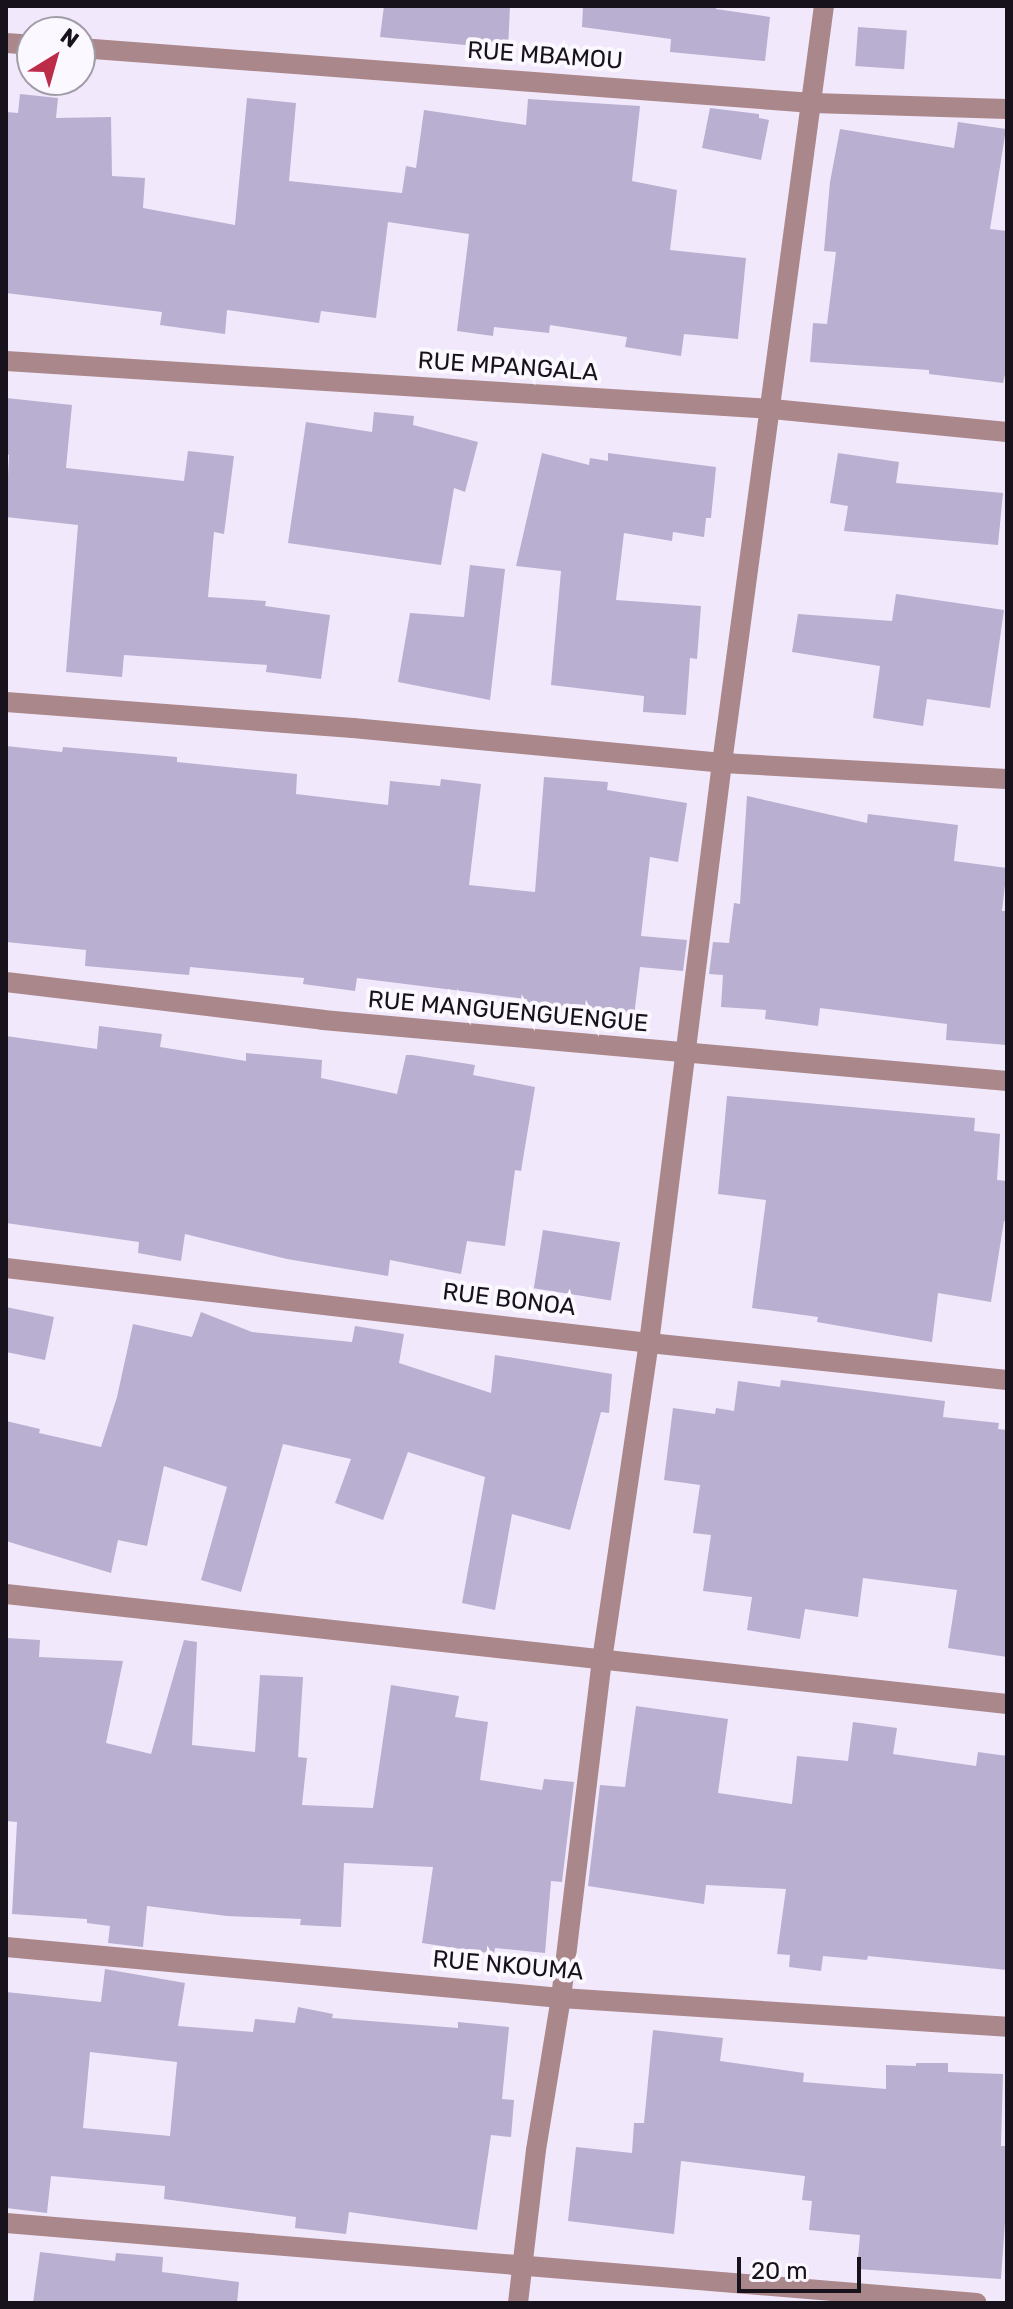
<!DOCTYPE html>
<style>
body{margin:0}
#map{position:relative;width:1013px;height:2309px;overflow:hidden;background:#f2e8fb;font-family:Rubik,sans-serif}
div>[style]{position:absolute}
.building>*{inset:0;background:#b9afd0;transform-origin:0 0}
.minor>*{height:20px;margin:-10px;padding:0 10px;transform-origin:10px;border-radius:10px;background:#aa878b}
span{translate:-50% -50%;white-space:nowrap;text-align:center;line-height:1.15;-webkit-text-stroke:8px #fcf8ff;paint-order:stroke}
.street-label{font-size:24px;color:#18121d}
.frame{position:absolute;inset:0;border:8px solid #18121d;pointer-events:none}
.north{position:absolute;left:16px;top:16px;width:80px;height:80px;box-sizing:border-box;background:#fcf8ff;border:2px solid #a19ca5;border-radius:50%;rotate:37deg;font-size:22px;font-weight:700;line-height:32px;text-align:center;color:#18121d}
.north::after{content:'';display:block;margin:auto;width:28px;height:36px;background:#bc2b47;clip-path:polygon(50% 0,100% 100%,50% 72%,0 100%)}
.scale{position:absolute;left:737px;top:2257px;width:124px;height:36px;box-sizing:border-box;border:4px solid #18121d;border-top:0;padding-left:10px;font-size:24px;line-height:28px;white-space:nowrap;color:#18121d;-webkit-text-stroke:6px #fcf8ff;paint-order:stroke}
</style>
<div id="map">
<div class="building">
<div style="clip-path:polygon(384px 6px,510px 6px,508px 49px,380px 37px)"></div>
<div style="clip-path:polygon(583px 6px,716px 6px,716px 9px,770px 17px,765px 61px,670px 52px,671px 39px,582px 27px)"></div>
<div style="left:858px;top:27px;width:49px;height:39px;rotate:4deg"></div>
<div style="clip-path:polygon(20px 94px,58px 98px,56px 118px,111px 117px,112px 176px,145px 178px,143px 208px,235px 225px,247px 98px,296px 103px,289px 181px,402px 193px,406px 166px,416px 168px,424px 110px,526px 125px,528px 99px,640px 106px,632px 181px,677px 190px,670px 250px,746px 258px,738px 339px,684px 334px,681px 356px,625px 347px,627px 337px,550px 325px,549px 333px,494px 327px,493px 336px,457px 331px,469px 234px,388px 222px,376px 318px,321px 311px,319px 323px,227px 310px,225px 334px,160px 325px,162px 312px,6px 293px,6px 112px,18px 113px)"></div>
<div style="clip-path:polygon(710px 108px,759px 114px,759px 118px,769px 120px,761px 160px,702px 148px)"></div>
<div style="clip-path:polygon(958px 122px,1006px 129px,990px 229px,1007px 231px,1007px 366px,1003px 383px,929px 374px,929px 370px,810px 362px,813px 323px,827px 324px,836px 252px,824px 251px,830px 182px,840px 129px,954px 148px)"></div>
<div style="clip-path:polygon(6px 398px,72px 405px,66px 468px,184px 481px,188px 451px,234px 456px,224px 534px,214px 532px,208px 597px,266px 601px,265px 606px,330px 615px,321px 679px,266px 672px,267px 665px,124px 655px,122px 677px,66px 672px,78px 525px,6px 517px,9px 455px,6px 454px)"></div>
<div style="clip-path:polygon(374px 412px,414px 416px,413px 425px,478px 442px,465px 492px,454px 488px,441px 565px,288px 543px,306px 422px,372px 432px)"></div>
<div style="clip-path:polygon(542px 453px,589px 465px,590px 458px,608px 461px,608px 453px,716px 467px,711px 518px,706px 518px,704px 537px,673px 532px,672px 541px,624px 533px,616px 600px,701px 606px,697px 659px,690px 658px,686px 715px,643px 712px,644px 696px,551px 685px,561px 571px,516px 566px)"></div>
<div style="clip-path:polygon(838px 453px,899px 462px,896px 483px,1003px 493px,998px 545px,844px 531px,848px 506px,830px 503px)"></div>
<div style="clip-path:polygon(470px 565px,505px 569px,490px 700px,398px 682px,410px 613px,464px 617px)"></div>
<div style="clip-path:polygon(896px 594px,1004px 610px,990px 708px,927px 699px,923px 726px,873px 718px,880px 666px,792px 652px,798px 614px,892px 621px)"></div>
<div style="clip-path:polygon(6px 746px,62px 752px,63px 747px,177px 757px,177px 762px,297px 774px,296px 794px,388px 805px,390px 781px,440px 786px,441px 779px,481px 784px,469px 885px,535px 892px,544px 777px,608px 782px,607px 790px,687px 803px,678px 862px,650px 857px,641px 936px,687px 940px,683px 971px,640px 967px,634px 1016px,566px 1007px,566px 1013px,526px 1010px,527px 999px,357px 978px,355px 991px,303px 984px,304px 978px,190px 967px,189px 975px,85px 966px,86px 950px,6px 942px)"></div>
<div style="clip-path:polygon(747px 796px,867px 823px,868px 814px,958px 825px,954px 861px,1007px 868px,1002px 911px,1007px 911px,1007px 1045px,946px 1040px,947px 1024px,820px 1008px,818px 1026px,765px 1019px,766px 1010px,721px 1007px,723px 975px,709px 974px,713px 942px,729px 943px,734px 903px,740px 904px)"></div>
<div style="clip-path:polygon(99px 1026px,162px 1034px,160px 1047px,246px 1061px,246px 1053px,322px 1060px,321px 1078px,397px 1094px,406px 1055px,412px 1055px,475px 1065px,473px 1075px,535px 1087px,521px 1171px,515px 1170px,505px 1246px,467px 1241px,461px 1274px,390px 1260px,388px 1276px,287px 1259px,185px 1234px,181px 1261px,138px 1253px,139px 1242px,6px 1223px,6px 1036px,97px 1049px)"></div>
<div style="clip-path:polygon(727px 1096px,975px 1118px,974px 1131px,1000px 1134px,997px 1180px,1007px 1181px,1007px 1221px,1004px 1221px,991px 1302px,938px 1293px,932px 1342px,817px 1322px,818px 1317px,752px 1308px,766px 1200px,718px 1194px)"></div>
<div style="left:543px;top:1230px;width:78px;height:59px;rotate:9deg"></div>
<div style="clip-path:polygon(6px 1307px,54px 1317px,45px 1360px,6px 1352px)"></div>
<div style="clip-path:polygon(201px 1312px,252px 1332px,352px 1342px,355px 1326px,404px 1334px,399px 1363px,491px 1393px,495px 1355px,612px 1374px,609px 1413px,601px 1412px,570px 1530px,512px 1514px,495px 1610px,462px 1603px,485px 1477px,408px 1452px,383px 1520px,335px 1503px,351px 1459px,283px 1444px,241px 1592px,201px 1580px,227px 1487px,164px 1466px,147px 1546px,118px 1540px,111px 1573px,6px 1541px,6px 1421px,40px 1429px,39px 1433px,101px 1447px,117px 1397px,133px 1324px,192px 1337px)"></div>
<div style="clip-path:polygon(781px 1380px,945px 1401px,943px 1417px,999px 1423px,998px 1429px,1007px 1430px,1007px 1657px,948px 1648px,957px 1590px,863px 1578px,858px 1617px,805px 1609px,800px 1639px,747px 1630px,752px 1597px,703px 1591px,711px 1535px,693px 1533px,700px 1485px,664px 1480px,673px 1408px,715px 1414px,716px 1408px,734px 1411px,738px 1381px,780px 1387px)"></div>
<div style="clip-path:polygon(6px 1638px,40px 1640px,39px 1657px,123px 1661px,106px 1743px,151px 1754px,184px 1640px,197px 1642px,192px 1745px,255px 1752px,260px 1675px,303px 1677px,298px 1757px,307px 1758px,302px 1805px,373px 1808px,391px 1685px,459px 1696px,455px 1717px,488px 1722px,480px 1780px,542px 1790px,544px 1779px,574px 1782px,562px 1882px,551px 1881px,545px 1953px,495px 1948px,494px 1954px,422px 1943px,433px 1867px,344px 1863px,341px 1927px,300px 1925px,301px 1919px,227px 1916px,147px 1906px,143px 1947px,108px 1943px,110px 1926px,87px 1923px,87px 1919px,12px 1914px,17px 1822px,6px 1821px)"></div>
<div style="clip-path:polygon(636px 1706px,728px 1719px,718px 1793px,792px 1804px,797px 1756px,848px 1761px,853px 1722px,897px 1728px,893px 1754px,976px 1766px,978px 1752px,1007px 1756px,1007px 1970px,868px 1956px,867px 1960px,823px 1956px,821px 1971px,789px 1967px,790px 1955px,777px 1954px,786px 1889px,706px 1885px,704px 1904px,588px 1886px,600px 1785px,625px 1787px)"></div>
<div style="clip-path:polygon(evenodd,105px 1969px,185px 1983px,178px 2026px,253px 2032px,255px 2019px,295px 2023px,298px 2007px,333px 2014px,332px 2018px,458px 2028px,458px 2022px,509px 2027px,502px 2099px,514px 2100px,511px 2137px,491px 2135px,477px 2230px,349px 2212px,346px 2234px,295px 2228px,296px 2217px,164px 2199px,165px 2186px,51px 2176px,47px 2213px,6px 2208px,6px 1992px,101px 2002px,105px 1969px,90px 2052px,177px 2062px,170px 2136px,83px 2128px,90px 2052px)"></div>
<div style="clip-path:polygon(653px 2030px,723px 2038px,720px 2061px,804px 2073px,803px 2082px,886px 2089px,886px 2065px,916px 2066px,916px 2063px,948px 2063px,948px 2072px,1003px 2074px,1001px 2146px,1007px 2146px,1007px 2193px,1001px 2279px,857px 2269px,860px 2235px,809px 2230px,812px 2201px,802px 2200px,805px 2176px,681px 2161px,674px 2234px,568px 2221px,576px 2147px,632px 2153px,634px 2123px,644px 2123px)"></div>
<div style="clip-path:polygon(40px 2252px,115px 2261px,116px 2253px,163px 2257px,162px 2272px,239px 2282px,237px 2303px,33px 2303px)"></div>
</div>
<div class="minor">
<div style="left:6px;top:43px;width:26px;rotate:4deg"></div>
<div style="left:80px;top:48px;width:735px;rotate:4.29deg"></div>
<div style="left:813px;top:103px;width:194px;rotate:1.8deg"></div>
<div style="left:6px;top:361px;width:768px;rotate:3.59deg"></div>
<div style="left:772px;top:409px;width:236px;rotate:5.6deg"></div>
<div style="left:6px;top:702px;width:348px;rotate:4.3deg"></div>
<div style="left:353px;top:728px;width:371px;rotate:5.4deg"></div>
<div style="left:722px;top:763px;width:285px;rotate:3.2deg"></div>
<div style="left:6px;top:982px;width:319px;rotate:6.8deg"></div>
<div style="left:323px;top:1020px;width:687px;rotate:5.1deg"></div>
<div style="left:6px;top:1268px;width:647px;rotate:6.65deg"></div>
<div style="left:649px;top:1343px;width:360px;rotate:5.9deg"></div>
<div style="left:6px;top:1594px;width:1007px;rotate:6.27deg"></div>
<div style="left:6px;top:1947px;width:557px;rotate:5.25deg"></div>
<div style="left:561px;top:1998px;width:447px;rotate:3.7deg"></div>
<div style="left:6px;top:2223px;width:974px;rotate:4.71deg"></div>
<div style="left:518px;top:2303px;width:154px;rotate:-83.3deg"></div>
<div style="left:536px;top:2150px;width:154px;rotate:-80.7deg"></div>
<div style="left:561px;top:1998px;width:340px;rotate:-83.1deg"></div>
<div style="left:602px;top:1660px;width:320px;rotate:-81.6deg"></div>
<div style="left:649px;top:1343px;width:585px;rotate:-82.83deg"></div>
<div style="left:722px;top:763px;width:764px;rotate:-82.33deg"></div>
</div>
<div class="street-label">
<span style="left:545px;top:56px;rotate:4deg">RUE MBAMOU</span>
<span style="left:508px;top:367px;rotate:4deg">RUE MPANGALA</span>
<span style="left:508px;top:1012px;rotate:5deg">RUE MANGUENGUENGUE</span>
<span style="left:509px;top:1300px;rotate:7deg">RUE BONOA</span>
<span style="left:508px;top:1966px;rotate:5deg">RUE NKOUMA</span>
</div>
<div class="frame"></div>
<div class="north">N</div>
<div class="scale">20 m</div>
</div>
